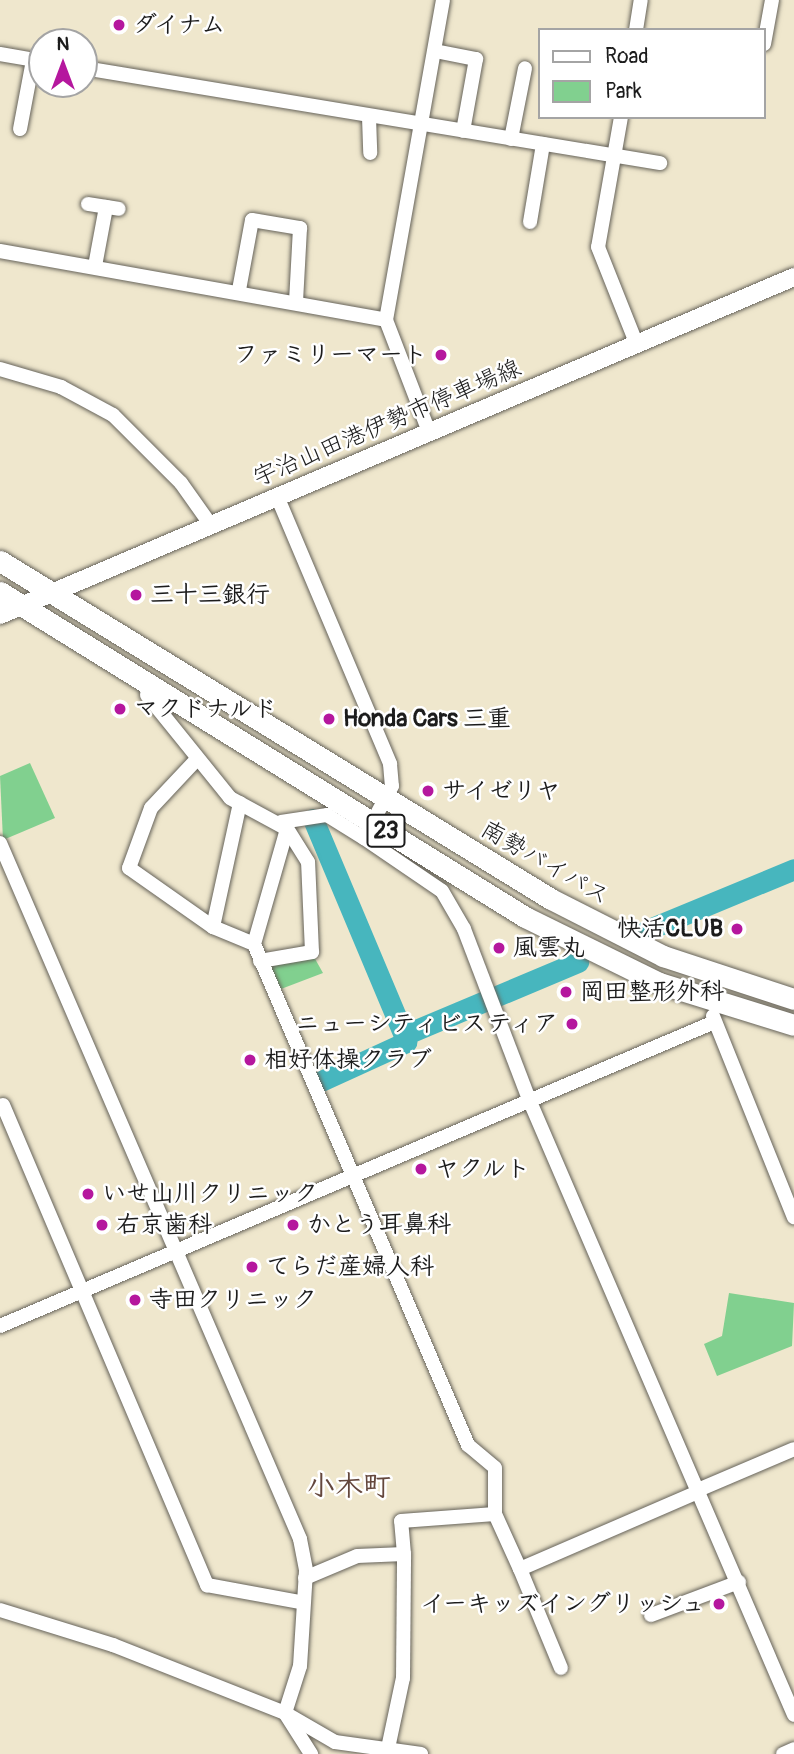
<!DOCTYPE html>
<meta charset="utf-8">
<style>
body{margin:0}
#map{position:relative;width:794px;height:1754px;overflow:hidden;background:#efe7cd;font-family:Pangolin,"Klee One",sans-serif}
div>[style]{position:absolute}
.green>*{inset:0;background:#81d08f}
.river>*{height:21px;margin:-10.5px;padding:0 10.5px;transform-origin:10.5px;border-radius:10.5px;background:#47b6be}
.roads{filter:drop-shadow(0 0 2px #66635a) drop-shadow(0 0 2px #66635a)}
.minor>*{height:14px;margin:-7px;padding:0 7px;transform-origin:7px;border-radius:7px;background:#fff}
.major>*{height:18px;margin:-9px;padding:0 9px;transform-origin:9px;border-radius:9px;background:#fff}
.highway>*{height:21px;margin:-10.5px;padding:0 10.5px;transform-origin:10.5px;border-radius:10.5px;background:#fff}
.dots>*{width:19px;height:19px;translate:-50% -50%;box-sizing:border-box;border:4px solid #fff;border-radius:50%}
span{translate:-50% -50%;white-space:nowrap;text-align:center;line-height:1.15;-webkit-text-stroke:5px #fff;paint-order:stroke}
.shield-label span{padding:2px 5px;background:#fff;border:2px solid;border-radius:5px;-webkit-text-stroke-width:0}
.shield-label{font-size:23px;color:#1c1c1c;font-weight:700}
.poi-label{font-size:24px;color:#1c1c1c;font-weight:700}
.left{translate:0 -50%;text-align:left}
.right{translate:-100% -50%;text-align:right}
.street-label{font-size:24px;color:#1c1c1c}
.quarter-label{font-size:28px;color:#64473d;font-weight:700}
.legend{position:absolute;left:538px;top:28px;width:228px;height:91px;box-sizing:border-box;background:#fff;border:2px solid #a4a4a4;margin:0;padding:9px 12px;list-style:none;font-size:21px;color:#1c1c1c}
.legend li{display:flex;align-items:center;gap:14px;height:35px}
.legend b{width:35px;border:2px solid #a4a4a4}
.north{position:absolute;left:28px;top:28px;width:70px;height:70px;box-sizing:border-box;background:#fff;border:2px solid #a4a4a4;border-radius:50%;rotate:0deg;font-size:19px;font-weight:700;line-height:28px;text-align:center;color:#1c1c1c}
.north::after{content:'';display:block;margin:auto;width:24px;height:32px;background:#b5179e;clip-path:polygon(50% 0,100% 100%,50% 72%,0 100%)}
</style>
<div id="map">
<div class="green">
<div style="clip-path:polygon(30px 763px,55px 818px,3px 840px,0 776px)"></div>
<div style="clip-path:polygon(314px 957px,323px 973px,281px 989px,268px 965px)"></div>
<div style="clip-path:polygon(729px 1293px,794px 1303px,792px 1346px,717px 1376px,704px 1344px,722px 1336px)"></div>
</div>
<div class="river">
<div style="left:313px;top:819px;width:234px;rotate:67.2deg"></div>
<div style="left:647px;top:930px;width:159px;rotate:-22.5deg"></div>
<div style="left:321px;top:1081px;width:94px;rotate:-24.6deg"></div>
<div style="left:406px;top:1042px;width:7px;rotate:-106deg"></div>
<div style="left:404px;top:1035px;width:189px;rotate:-22.8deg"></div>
</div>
<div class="roads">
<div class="minor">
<div style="left:636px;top:30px;width:30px;rotate:-81deg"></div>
<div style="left:764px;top:44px;width:45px;rotate:-79.7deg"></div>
<div style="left:435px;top:51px;width:42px;rotate:11deg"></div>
<div style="left:476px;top:59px;width:73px;rotate:100.2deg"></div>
<div style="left:0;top:54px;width:42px;rotate:9.7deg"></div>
<div style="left:84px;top:68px;width:584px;rotate:9.37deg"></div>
<div style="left:369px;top:117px;width:36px;rotate:88deg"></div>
<div style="left:621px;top:117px;width:132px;rotate:100deg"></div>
<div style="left:598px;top:247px;width:105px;rotate:68.3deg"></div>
<div style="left:20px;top:129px;width:70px;rotate:-79.3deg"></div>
<div style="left:511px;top:139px;width:72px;rotate:-78.8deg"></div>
<div style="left:88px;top:204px;width:31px;rotate:9deg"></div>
<div style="left:530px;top:222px;width:79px;rotate:-80.5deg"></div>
<div style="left:0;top:251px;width:392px;rotate:10.1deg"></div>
<div style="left:95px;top:266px;width:60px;rotate:-79.4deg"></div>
<div style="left:239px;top:290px;width:71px;rotate:-79.5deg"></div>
<div style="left:252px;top:220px;width:49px;rotate:9.5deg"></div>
<div style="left:300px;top:228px;width:74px;rotate:93.1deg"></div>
<div style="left:0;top:369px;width:64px;rotate:16.4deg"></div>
<div style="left:61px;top:387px;width:59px;rotate:28.3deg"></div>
<div style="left:113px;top:415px;width:96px;rotate:45deg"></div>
<div style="left:181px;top:483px;width:50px;rotate:54.7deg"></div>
<div style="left:429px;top:432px;width:120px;rotate:-111deg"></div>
<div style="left:386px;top:320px;width:325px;rotate:-79.9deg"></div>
<div style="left:277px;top:496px;width:291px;rotate:67.1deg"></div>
<div style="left:390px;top:764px;width:22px;rotate:85deg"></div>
<div style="left:392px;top:786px;width:59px;rotate:118.3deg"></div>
<div style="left:364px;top:838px;width:94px;rotate:34.2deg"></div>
<div style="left:442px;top:891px;width:44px;rotate:59.9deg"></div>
<div style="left:464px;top:929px;width:187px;rotate:69.1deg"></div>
<div style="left:531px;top:1104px;width:665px;rotate:66.71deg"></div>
<div style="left:147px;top:695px;width:132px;rotate:51.1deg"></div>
<div style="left:230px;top:798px;width:65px;rotate:28.5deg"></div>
<div style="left:287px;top:829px;width:120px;rotate:106deg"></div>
<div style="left:254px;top:944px;width:545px;rotate:66.87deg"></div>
<div style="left:468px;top:1445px;width:35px;rotate:40deg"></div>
<div style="left:495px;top:1468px;width:46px;rotate:90deg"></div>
<div style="left:495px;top:1514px;width:60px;rotate:65.6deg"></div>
<div style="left:520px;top:1569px;width:196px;rotate:-23.4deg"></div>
<div style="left:197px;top:759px;width:67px;rotate:133.2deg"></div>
<div style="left:151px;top:808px;width:64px;rotate:110.1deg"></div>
<div style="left:129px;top:868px;width:103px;rotate:35.1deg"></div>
<div style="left:240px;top:803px;width:127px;rotate:102.3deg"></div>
<div style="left:213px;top:927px;width:44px;rotate:22.5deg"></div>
<div style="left:281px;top:822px;width:47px;rotate:-8.7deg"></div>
<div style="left:327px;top:815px;width:44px;rotate:31.9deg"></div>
<div style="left:0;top:843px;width:758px;rotate:66.68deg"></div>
<div style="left:300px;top:1539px;width:33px;rotate:79deg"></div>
<div style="left:306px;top:1571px;width:95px;rotate:93.6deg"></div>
<div style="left:300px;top:1666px;width:49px;rotate:107.7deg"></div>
<div style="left:285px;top:1713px;width:49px;rotate:57.6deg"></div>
<div style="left:260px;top:961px;width:53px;rotate:-9.8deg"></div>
<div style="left:312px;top:952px;width:90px;rotate:-92.5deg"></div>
<div style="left:308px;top:862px;width:39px;rotate:-122deg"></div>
<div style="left:713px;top:1016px;width:217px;rotate:68.1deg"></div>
<div style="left:3px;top:1105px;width:522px;rotate:66.97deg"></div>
<div style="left:207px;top:1585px;width:95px;rotate:10.4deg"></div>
<div style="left:0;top:1326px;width:774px;rotate:-23.05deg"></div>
<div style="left:698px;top:1490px;width:104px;rotate:-23.1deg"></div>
<div style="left:520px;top:1569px;width:107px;rotate:67.5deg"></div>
<div style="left:305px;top:1578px;width:56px;rotate:-22.9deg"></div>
<div style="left:357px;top:1556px;width:47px;rotate:-2.4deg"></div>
<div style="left:404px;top:1554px;width:33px;rotate:-95deg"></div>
<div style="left:401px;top:1521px;width:94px;rotate:-4.3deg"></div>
<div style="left:0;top:1610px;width:118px;rotate:17.2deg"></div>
<div style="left:113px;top:1645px;width:185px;rotate:21.6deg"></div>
<div style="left:285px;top:1713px;width:58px;rotate:30.1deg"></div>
<div style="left:335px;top:1742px;width:87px;rotate:7.9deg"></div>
<div style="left:651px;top:1615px;width:94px;rotate:-20.6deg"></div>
<div style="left:387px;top:1753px;width:77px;rotate:-78deg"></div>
<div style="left:403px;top:1678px;width:124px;rotate:-89.5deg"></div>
<div style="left:783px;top:1754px;width:12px;rotate:-24deg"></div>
</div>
<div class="major">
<div style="left:0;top:615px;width:863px;rotate:-23.06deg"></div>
</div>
<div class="highway">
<div style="left:0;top:561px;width:646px;rotate:31.53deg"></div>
<div style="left:551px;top:899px;width:126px;rotate:27deg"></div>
<div style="left:663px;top:956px;width:138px;rotate:18.2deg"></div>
<div style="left:0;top:592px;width:617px;rotate:31.76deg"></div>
<div style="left:525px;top:917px;width:149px;rotate:26.2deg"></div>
<div style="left:659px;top:983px;width:141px;rotate:17.3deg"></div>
</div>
</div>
<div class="dots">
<div style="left:119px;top:25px;background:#b5179e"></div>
<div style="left:441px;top:355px;background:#b5179e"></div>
<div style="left:136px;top:595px;background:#b5179e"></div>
<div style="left:120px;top:709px;background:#b5179e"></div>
<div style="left:329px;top:719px;background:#b5179e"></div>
<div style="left:428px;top:791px;background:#b5179e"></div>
<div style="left:737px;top:929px;background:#b5179e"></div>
<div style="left:499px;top:948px;background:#b5179e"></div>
<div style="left:566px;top:992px;background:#b5179e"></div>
<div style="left:572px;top:1024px;background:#b5179e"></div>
<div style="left:250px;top:1060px;background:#b5179e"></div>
<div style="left:421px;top:1169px;background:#b5179e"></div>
<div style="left:88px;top:1194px;background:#b5179e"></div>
<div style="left:102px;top:1225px;background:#b5179e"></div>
<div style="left:293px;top:1225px;background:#b5179e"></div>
<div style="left:252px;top:1267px;background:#b5179e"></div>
<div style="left:135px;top:1300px;background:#b5179e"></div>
<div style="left:719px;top:1604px;background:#b5179e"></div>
</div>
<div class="shield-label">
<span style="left:386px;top:831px">23</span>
</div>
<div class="poi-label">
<span class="left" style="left:133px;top:25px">ダイナム</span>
<span class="right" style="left:427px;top:355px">ファミリーマート</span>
<span class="left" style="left:150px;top:595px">三十三銀行</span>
<span class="left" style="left:134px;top:709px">マクドナルド</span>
<span class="left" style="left:343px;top:719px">Honda Cars 三重</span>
<span class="left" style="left:442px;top:791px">サイゼリヤ</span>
<span class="right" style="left:723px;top:929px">快活CLUB</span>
<span class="left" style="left:513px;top:948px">風雲丸</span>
<span class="left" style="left:580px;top:992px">岡田整形外科</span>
<span class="right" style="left:558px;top:1024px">ニューシティビスティア</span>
<span class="left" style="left:264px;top:1060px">相好体操クラブ</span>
<span class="left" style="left:435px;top:1169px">ヤクルト</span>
<span class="left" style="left:102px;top:1194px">いせ山川クリニック</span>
<span class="left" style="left:116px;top:1225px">右京歯科</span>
<span class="left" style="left:307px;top:1225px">かとう耳鼻科</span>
<span class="left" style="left:266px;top:1267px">てらだ産婦人科</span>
<span class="left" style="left:149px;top:1300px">寺田クリニック</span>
<span class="right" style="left:705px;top:1604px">イーキッズイングリッシュ</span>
</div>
<div class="street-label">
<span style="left:387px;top:423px;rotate:-23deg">宇治山田港伊勢市停車場線</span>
<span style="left:545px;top:863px;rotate:30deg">南勢バイパス</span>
</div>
<div class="quarter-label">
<span style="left:349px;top:1487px">小木町</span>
</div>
<ul class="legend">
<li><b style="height:9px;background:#fff"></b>Road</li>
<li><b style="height:19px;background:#81d08f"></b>Park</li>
</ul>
<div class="north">N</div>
</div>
